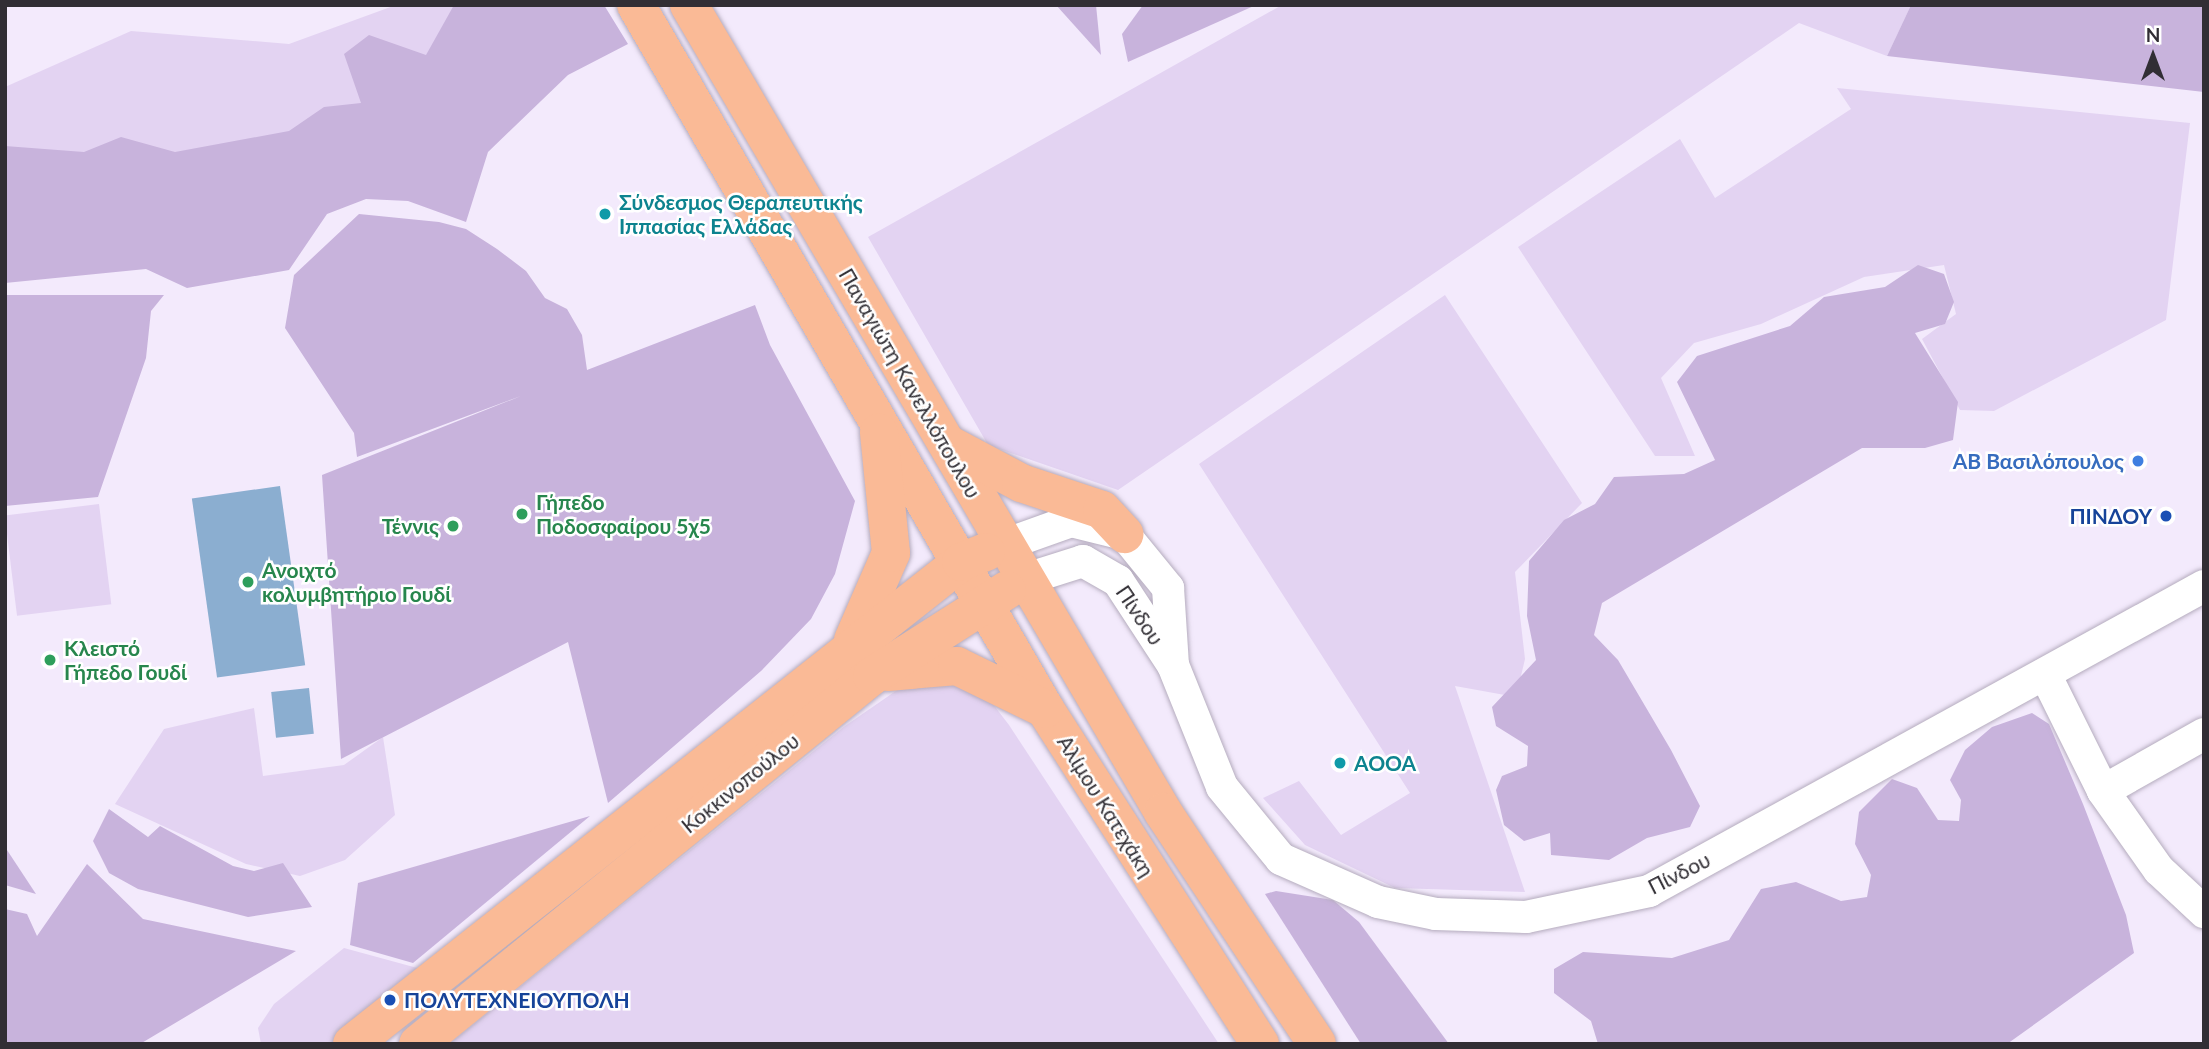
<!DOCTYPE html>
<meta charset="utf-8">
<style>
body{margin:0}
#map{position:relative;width:2209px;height:1049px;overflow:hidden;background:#f3eafc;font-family:Lato,sans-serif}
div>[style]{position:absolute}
.green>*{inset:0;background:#e3d3f2;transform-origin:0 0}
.forest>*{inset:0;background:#c8b3dc}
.water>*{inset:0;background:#8baed0;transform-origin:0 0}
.roads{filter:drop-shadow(0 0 2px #b5acbe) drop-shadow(0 0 2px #b5acbe)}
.minor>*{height:32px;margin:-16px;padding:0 16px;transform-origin:16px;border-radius:16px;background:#fff}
.major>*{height:38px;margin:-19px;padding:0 19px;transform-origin:19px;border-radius:19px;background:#faba96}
.dots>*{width:19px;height:19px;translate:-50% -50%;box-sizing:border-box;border:4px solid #fff;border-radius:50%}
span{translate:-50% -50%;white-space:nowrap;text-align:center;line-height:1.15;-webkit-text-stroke:5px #fff;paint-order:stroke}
.culture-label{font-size:21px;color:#0d838f;font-weight:700}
.left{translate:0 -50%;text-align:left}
.street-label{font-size:21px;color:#312e34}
.shop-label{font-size:21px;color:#366cbe;font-weight:700}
.right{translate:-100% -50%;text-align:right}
.leisure-label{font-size:21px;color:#27864d;font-weight:700}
.transit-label{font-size:21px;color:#164399;font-weight:700}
.frame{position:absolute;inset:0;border:7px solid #312e34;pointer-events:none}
.north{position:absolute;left:2118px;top:21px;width:70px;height:70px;-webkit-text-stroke:5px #fff;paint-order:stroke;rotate:0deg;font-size:19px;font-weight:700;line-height:28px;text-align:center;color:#312e34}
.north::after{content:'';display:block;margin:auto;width:24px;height:32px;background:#312e34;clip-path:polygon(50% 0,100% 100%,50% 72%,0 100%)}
</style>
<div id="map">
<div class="green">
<div style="clip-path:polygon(396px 5px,455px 5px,373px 153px,5px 215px,5px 87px,131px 31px,289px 44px)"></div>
<div style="clip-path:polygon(1282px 5px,1911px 5px,1887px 56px,1799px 23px,1118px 490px,988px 445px,868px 237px)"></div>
<div style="clip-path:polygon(1837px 88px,2190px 123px,2166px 320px,1994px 411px,1960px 410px,1922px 339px,1956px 314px,1944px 265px,1864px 277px,1761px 324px,1694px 343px,1661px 378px,1695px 456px,1655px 456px,1518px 247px,1680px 139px,1715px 198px,1851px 109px)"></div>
<div style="clip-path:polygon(1445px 295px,1582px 503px,1515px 572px,1525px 659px,1516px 697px,1455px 686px,1525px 892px,1395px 888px,1305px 845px,1263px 798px,1299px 781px,1341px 835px,1410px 793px,1199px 464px)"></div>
<div style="left:99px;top:504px;width:101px;height:95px;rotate:83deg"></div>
<div style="clip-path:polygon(964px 682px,989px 699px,1009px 725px,1219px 1044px,449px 1044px,845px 726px,903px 686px)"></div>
<div style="clip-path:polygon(254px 708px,263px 776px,344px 765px,383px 737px,395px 815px,345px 860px,300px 876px,246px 864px,115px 804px,164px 729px)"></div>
<div style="clip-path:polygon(344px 948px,421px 969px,334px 1043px,261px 1044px,258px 1028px,274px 1004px)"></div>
</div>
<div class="forest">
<div style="clip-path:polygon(454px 5px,604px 5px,628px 44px,568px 75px,488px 152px,466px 222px,408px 201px,366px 199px,327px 214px,289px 270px,187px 288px,146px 269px,5px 283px,5px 146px,84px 152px,121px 137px,175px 152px,289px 131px,324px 107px,361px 103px,344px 54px,369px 35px,426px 55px)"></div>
<div style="clip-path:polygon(1056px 5px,1096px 5px,1101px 55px)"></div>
<div style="clip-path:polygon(1143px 5px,1256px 5px,1128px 62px,1122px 34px)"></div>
<div style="clip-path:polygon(1911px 5px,2204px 5px,2204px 92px,1887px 56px)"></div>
<div style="clip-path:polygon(359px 214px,439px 222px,466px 229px,497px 249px,526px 271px,545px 298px,567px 309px,582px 335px,587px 370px,755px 305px,770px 345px,855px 501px,835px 574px,811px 619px,761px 671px,608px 803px,568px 642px,341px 759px,322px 475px,521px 396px,357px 457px,354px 433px,285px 328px,294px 275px)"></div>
<div style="clip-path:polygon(1918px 265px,1944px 274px,1954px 302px,1945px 324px,1915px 333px,1958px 402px,1953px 440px,1925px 448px,1862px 448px,1602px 603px,1594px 635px,1618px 660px,1671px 750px,1700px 806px,1690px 827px,1647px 838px,1609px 860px,1551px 855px,1550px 833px,1524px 841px,1504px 825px,1496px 790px,1502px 776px,1527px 766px,1528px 746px,1496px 726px,1492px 707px,1536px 660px,1527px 616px,1529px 561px,1564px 520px,1595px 504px,1614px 477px,1684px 474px,1715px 460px,1677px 382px,1697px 356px,1790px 326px,1824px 297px,1885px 287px)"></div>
<div style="clip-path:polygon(5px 295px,164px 295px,151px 311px,146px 358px,98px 497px,5px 506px)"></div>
<div style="clip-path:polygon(2032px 713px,2049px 724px,2083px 804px,2126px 915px,2134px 953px,2007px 1044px,1598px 1044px,1591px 1021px,1554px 993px,1554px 969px,1583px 952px,1672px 958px,1729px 940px,1761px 889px,1796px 882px,1841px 901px,1867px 897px,1871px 875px,1855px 844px,1859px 812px,1892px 779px,1917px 788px,1938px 820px,1959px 821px,1961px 800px,1950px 780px,1965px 750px,1992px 727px)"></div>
<div style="clip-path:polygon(109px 809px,148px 837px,160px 826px,233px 866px,254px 871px,283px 863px,312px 907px,248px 917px,138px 889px,109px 873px,93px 841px)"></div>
<div style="clip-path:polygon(590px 816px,413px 963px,350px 945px,358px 883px)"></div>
<div style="clip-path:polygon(5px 847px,36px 894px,5px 885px)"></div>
<div style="clip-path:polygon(87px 864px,143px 919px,296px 951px,140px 1044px,5px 1044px,5px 909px,27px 914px,37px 936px)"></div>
<div style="clip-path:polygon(1276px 891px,1333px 900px,1359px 922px,1449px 1044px,1361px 1044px,1265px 894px)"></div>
</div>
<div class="water">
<div style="left:280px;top:486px;width:181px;height:89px;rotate:82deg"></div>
<div style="left:309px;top:688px;width:46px;height:38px;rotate:84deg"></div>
</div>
<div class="roads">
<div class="minor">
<div style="left:1004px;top:545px;width:71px;rotate:-19.7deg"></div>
<div style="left:1071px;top:521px;width:55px;rotate:13.8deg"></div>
<div style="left:1124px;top:534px;width:70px;rotate:50.8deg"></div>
<div style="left:1168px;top:588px;width:77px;rotate:86.3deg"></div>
<div style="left:1023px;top:580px;width:63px;rotate:-17.6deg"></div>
<div style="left:1083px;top:561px;width:40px;rotate:29.7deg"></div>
<div style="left:1118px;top:581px;width:100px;rotate:56.8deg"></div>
<div style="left:1173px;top:665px;width:131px;rotate:68.1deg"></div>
<div style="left:1222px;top:787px;width:93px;rotate:50.7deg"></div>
<div style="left:1281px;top:859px;width:106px;rotate:23.9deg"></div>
<div style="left:1378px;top:902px;width:59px;rotate:11.7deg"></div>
<div style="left:1436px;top:914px;width:90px;rotate:1.9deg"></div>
<div style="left:1526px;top:917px;width:126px;rotate:-11.9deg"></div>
<div style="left:1649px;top:891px;width:633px;rotate:-28.79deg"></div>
<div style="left:2046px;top:676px;width:128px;rotate:63.6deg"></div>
<div style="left:2103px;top:791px;width:97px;rotate:54.7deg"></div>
<div style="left:2159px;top:870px;width:62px;rotate:43deg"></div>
<div style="left:2103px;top:791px;width:116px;rotate:-29.4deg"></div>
</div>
<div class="major">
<div style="left:636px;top:5px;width:814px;rotate:59.84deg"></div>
<div style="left:1045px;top:709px;width:398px;rotate:57.3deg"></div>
<div style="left:689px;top:5px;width:936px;rotate:59.57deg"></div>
<div style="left:1163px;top:812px;width:278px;rotate:56.4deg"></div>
<div style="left:948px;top:444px;width:83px;rotate:28.1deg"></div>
<div style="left:1021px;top:483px;width:85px;rotate:18.4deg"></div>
<div style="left:1102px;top:510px;width:33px;rotate:47deg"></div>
<div style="left:853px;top:640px;width:95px;rotate:-66.4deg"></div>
<div style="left:891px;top:553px;width:121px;rotate:-95.7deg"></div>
<div style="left:888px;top:672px;width:69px;rotate:-5deg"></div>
<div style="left:957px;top:666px;width:98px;rotate:26deg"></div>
<div style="left:352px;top:1044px;width:777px;rotate:-38.36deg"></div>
<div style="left:961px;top:562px;width:27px;rotate:-22deg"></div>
<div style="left:418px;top:1044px;width:584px;rotate:-39.03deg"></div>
<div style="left:872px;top:676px;width:160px;rotate:-32.5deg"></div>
</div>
</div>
<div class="dots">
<div style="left:605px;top:214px;background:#0f9aa8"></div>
<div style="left:2138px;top:461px;background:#3f7fe0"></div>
<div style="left:522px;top:514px;background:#2e9e5b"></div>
<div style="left:2166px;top:516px;background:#1a4fb4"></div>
<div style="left:453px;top:526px;background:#2e9e5b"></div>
<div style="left:248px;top:582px;background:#2e9e5b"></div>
<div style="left:50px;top:660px;background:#2e9e5b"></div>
<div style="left:1340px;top:763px;background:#0f9aa8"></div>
<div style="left:390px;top:1000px;background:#1a4fb4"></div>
</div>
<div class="culture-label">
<span class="left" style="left:619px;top:214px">Σύνδεσμος Θεραπευτικής<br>Ιππασίας Ελλάδας</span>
<span class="left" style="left:1354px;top:763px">ΑΟΟΑ</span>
</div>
<div class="street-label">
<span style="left:910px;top:383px;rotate:60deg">Παναγιώτη Κανελλόπουλου</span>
<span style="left:1140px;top:615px;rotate:56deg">Πίνδου</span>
<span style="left:740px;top:783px;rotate:-39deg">Κοκκινοπούλου</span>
<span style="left:1106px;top:806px;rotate:58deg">Αλίμου Κατεχάκη</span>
<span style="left:1679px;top:873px;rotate:-27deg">Πίνδου</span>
</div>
<div class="shop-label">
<span class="right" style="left:2124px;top:461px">ΑΒ Βασιλόπουλος</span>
</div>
<div class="leisure-label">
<span class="left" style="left:536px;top:514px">Γήπεδο<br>Ποδοσφαίρου 5χ5</span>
<span class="right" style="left:439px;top:526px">Τέννις</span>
<span class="left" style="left:262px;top:582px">Ανοιχτό<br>κολυμβητήριο Γουδί</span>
<span class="left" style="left:64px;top:660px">Κλειστό<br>Γήπεδο Γουδί</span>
</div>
<div class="transit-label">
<span class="right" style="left:2152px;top:516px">ΠΙΝΔΟΥ</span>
<span class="left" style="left:404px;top:1000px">ΠΟΛΥΤΕΧΝΕΙΟΥΠΟΛΗ</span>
</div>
<div class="frame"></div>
<div class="north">N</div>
</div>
